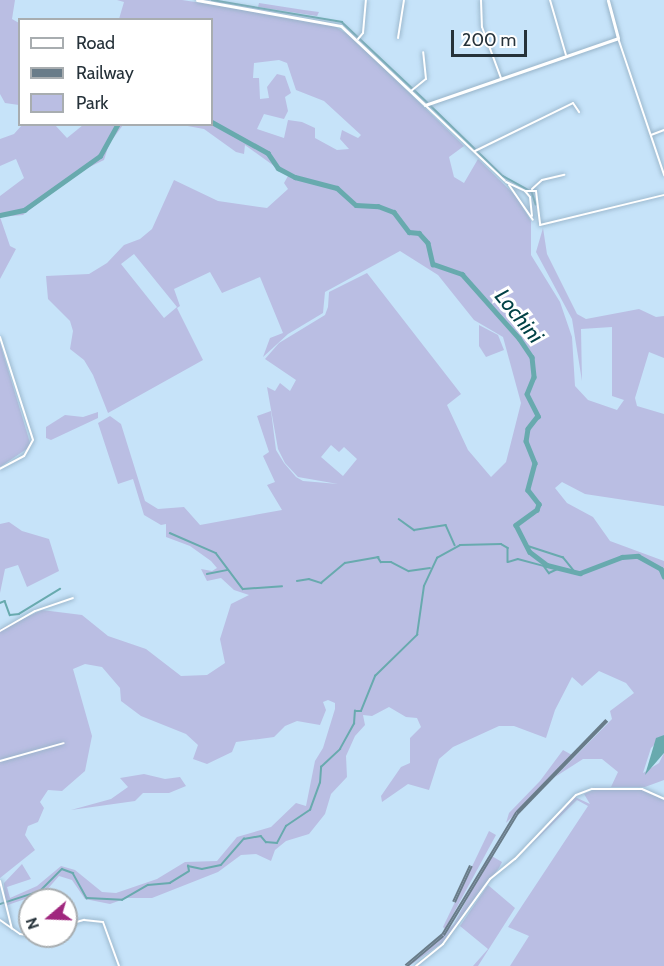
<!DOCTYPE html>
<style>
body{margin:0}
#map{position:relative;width:664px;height:966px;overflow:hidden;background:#c6e3f9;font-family:Cabin,sans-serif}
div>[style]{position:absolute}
.green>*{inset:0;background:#babee3}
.water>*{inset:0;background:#68aaae}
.stream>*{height:1.5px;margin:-0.75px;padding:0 0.75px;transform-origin:0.75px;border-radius:0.75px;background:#68aaae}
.river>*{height:4.5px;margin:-2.25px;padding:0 2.25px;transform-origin:2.25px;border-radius:2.25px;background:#68aaae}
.roads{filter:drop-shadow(0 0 2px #95b1c6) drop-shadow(0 0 2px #95b1c6)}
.street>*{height:2px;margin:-1px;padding:0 1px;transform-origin:1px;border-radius:1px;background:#fff}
.secondary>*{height:3px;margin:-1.5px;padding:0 1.5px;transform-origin:1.5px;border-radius:1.5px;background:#fff}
.rail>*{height:4px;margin-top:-2px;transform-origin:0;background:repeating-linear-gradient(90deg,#fff 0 4.5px,#697c89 0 9px);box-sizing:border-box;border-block:2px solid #697c89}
span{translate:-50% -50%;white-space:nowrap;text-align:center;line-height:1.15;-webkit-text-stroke:6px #fff;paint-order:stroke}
.water-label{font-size:22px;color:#004145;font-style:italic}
.legend{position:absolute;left:18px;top:18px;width:195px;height:108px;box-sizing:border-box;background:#fff;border:2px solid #a8adb0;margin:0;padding:8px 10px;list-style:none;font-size:18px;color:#26323a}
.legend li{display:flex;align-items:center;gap:12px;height:30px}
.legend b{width:30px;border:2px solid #a8adb0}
.north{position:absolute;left:18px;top:888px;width:60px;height:60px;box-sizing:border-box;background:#fff;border:2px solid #a8adb0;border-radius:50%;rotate:251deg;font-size:16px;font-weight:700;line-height:24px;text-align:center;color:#26323a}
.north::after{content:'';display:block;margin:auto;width:21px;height:27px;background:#a0277e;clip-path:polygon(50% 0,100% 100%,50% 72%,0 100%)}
.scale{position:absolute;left:451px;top:30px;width:76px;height:27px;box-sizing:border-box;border:3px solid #26323a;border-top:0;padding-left:8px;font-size:18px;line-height:21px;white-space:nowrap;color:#26323a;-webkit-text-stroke:4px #fff;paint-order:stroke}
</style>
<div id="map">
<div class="green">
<div style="clip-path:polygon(0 0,15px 0,12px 19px,19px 23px,19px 105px,5px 103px,0 94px)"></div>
<div style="clip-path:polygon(evenodd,117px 0,182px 0,235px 8px,334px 26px,352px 37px,464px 146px,449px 157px,454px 177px,464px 183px,478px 159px,515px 195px,531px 221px,531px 255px,560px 302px,572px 337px,575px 386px,588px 400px,617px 410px,624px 400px,612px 396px,612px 327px,581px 329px,582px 381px,572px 319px,536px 252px,543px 228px,547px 254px,577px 314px,586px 319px,639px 309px,656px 317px,664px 316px,664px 358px,649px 352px,635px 398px,637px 406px,664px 414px,664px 506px,585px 494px,562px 482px,555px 488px,567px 503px,593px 517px,610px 541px,664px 561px,664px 735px,651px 748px,643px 773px,659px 763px,664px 753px,664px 780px,645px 787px,611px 787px,618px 772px,602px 759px,583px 759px,555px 777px,612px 719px,610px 711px,634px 693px,626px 683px,599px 671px,582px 686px,572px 677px,555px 710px,546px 738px,514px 726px,499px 726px,453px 747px,439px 759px,429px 790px,408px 784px,382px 802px,381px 796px,401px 767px,410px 763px,410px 738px,421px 727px,417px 718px,406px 717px,389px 707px,372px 716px,363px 715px,365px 725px,355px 736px,346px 756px,347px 777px,331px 794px,325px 814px,309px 834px,286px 841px,275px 850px,271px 861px,256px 854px,241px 855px,218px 872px,152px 898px,127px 898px,110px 904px,85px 899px,72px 880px,59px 876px,45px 892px,5px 906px,4px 883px,22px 864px,31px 879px,7px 887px,10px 898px,37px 886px,61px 866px,75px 870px,102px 892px,116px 893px,157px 879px,185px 862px,217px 861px,237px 837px,271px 827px,296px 803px,306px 806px,315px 761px,323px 748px,335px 709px,335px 703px,328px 700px,323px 702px,326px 710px,320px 725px,297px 721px,285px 726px,274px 737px,236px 742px,232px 752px,207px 764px,193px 759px,198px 745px,186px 734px,141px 716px,121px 701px,120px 688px,102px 667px,85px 664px,73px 669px,92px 736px,85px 771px,62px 791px,48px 790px,40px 802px,44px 808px,38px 822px,28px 826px,25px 835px,35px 850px,0 878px,0 629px,42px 610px,82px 615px,108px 636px,146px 649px,181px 676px,207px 675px,225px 663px,220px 639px,231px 604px,249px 595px,234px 590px,221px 578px,207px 581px,201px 569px,212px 571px,217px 568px,211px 561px,190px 546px,166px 537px,166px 524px,161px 525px,144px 515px,133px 479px,118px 484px,98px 423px,110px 416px,121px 424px,145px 501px,158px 509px,184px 507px,200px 525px,282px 510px,267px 485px,275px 482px,263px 456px,269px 452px,257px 416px,271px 411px,276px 450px,284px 463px,296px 477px,303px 481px,338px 484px,298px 477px,285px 463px,278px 449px,267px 387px,275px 391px,280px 383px,290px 391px,296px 380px,265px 359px,279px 343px,325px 315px,328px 307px,329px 292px,367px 273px,461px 394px,447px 405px,468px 450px,491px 477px,506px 462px,521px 403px,503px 337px,474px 320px,438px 275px,400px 251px,325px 292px,323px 313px,288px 334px,263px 357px,270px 338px,283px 333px,260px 277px,222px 293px,210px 272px,174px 289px,180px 306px,177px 308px,203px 360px,108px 413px,93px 375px,84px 360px,70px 349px,73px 331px,70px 321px,48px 299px,46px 276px,89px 274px,107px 263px,124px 245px,140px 239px,152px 229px,174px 180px,218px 201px,267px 208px,288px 189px,284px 183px,288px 176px,245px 145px,244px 154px,236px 152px,204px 129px,182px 125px,212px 124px,212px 20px,119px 19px,124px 2px,117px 0,279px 60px,287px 63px,296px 90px,324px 101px,361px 135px,358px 138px,342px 130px,340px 139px,349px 149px,337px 150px,315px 138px,315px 128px,302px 122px,288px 120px,284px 138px,257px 129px,264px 114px,284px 119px,288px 111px,285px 97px,291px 93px,285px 76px,277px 74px,267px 87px,269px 98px,260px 99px,259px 78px,253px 78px,254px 63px,279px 60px,117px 0,134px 254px,177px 307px,164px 318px,121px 264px,134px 254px,117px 0,331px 445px,339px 452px,344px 447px,357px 459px,343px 476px,321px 457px,331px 445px)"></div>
<div style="clip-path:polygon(259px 3px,304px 10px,319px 12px,317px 16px,258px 7px)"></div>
<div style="clip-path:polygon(22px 125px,55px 125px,67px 138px,83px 125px,123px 125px,109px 144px,104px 160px,75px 174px,23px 215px,0 217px,10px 246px,16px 249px,0 279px,0 196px,24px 178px,16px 159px,0 166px,0 139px,14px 134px)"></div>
<div style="clip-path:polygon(479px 325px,498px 335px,504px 350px,486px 357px,479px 346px)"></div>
<div style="clip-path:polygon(0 343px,31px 446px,0 467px)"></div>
<div style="clip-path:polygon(98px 412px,98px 418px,51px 440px,46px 438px,46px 427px,65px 415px,83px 417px)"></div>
<div style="clip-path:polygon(9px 522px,22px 531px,49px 539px,59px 571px,27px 587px,18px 565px,5px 569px,0 593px,0 524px)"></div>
<div style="clip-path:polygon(563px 750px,572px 755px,506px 823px,509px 813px,540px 781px)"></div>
<div style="clip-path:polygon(144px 774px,165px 779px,180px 777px,186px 786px,169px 793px,143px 793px,135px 801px,71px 810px,111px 799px,128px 787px,120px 778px)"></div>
<div style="clip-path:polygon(593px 790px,643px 790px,664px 800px,664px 966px,510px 966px,529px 936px,508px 927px,588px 806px,577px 800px,528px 848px,575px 797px,590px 804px,584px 794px)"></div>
<div style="clip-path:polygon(489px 831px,496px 835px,445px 929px,443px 927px)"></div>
<div style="clip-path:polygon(490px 855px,502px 862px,499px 868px,442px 943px,409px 966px,454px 924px)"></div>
<div style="clip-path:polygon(512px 863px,488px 885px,515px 908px,478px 966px,473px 966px,488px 949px,460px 926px,488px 885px)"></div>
</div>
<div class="water">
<div style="clip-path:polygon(664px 735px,664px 753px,645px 775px,656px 738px)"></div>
</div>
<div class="stream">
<div style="left:212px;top:0;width:132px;rotate:9.6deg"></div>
<div style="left:342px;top:22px;width:117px;rotate:43.3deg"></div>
<div style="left:430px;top:105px;width:102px;rotate:44.2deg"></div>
<div style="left:503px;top:176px;width:33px;rotate:29deg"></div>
<div style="left:532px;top:192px;width:13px;rotate:72deg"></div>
<div style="left:399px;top:519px;width:19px;rotate:36deg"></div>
<div style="left:414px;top:530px;width:32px;rotate:-9deg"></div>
<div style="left:446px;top:525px;width:22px;rotate:66deg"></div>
<div style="left:170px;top:533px;width:50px;rotate:23.5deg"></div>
<div style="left:216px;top:553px;width:45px;rotate:53.1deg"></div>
<div style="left:243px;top:589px;width:39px;rotate:-4deg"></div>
<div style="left:525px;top:545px;width:40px;rotate:18deg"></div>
<div style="left:563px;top:557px;width:21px;rotate:51deg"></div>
<div style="left:207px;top:574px;width:21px;rotate:-11deg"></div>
<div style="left:297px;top:581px;width:12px;rotate:-9deg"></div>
<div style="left:309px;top:579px;width:13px;rotate:18deg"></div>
<div style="left:321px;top:583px;width:31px;rotate:-40deg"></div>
<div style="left:345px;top:563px;width:34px;rotate:-10deg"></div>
<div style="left:378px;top:557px;width:6px;rotate:59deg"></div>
<div style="left:381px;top:562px;width:10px"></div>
<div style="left:391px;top:562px;width:20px;rotate:27deg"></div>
<div style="left:409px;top:571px;width:21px;rotate:-8deg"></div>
<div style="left:0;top:603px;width:5px;rotate:-22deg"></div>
<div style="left:5px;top:601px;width:15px;rotate:70deg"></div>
<div style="left:10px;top:615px;width:9px;rotate:-6deg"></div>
<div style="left:19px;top:614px;width:48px;rotate:-31.4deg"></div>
<div style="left:0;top:904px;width:42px;rotate:-18deg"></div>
<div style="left:40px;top:891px;width:31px;rotate:-45deg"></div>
<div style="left:62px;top:869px;width:12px;rotate:20deg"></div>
<div style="left:73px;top:873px;width:29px;rotate:61deg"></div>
<div style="left:87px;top:898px;width:35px;rotate:3deg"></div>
<div style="left:122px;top:900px;width:30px;rotate:-30deg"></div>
<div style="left:148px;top:885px;width:22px;rotate:-5deg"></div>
<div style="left:170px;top:883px;width:22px;rotate:-32deg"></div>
<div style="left:189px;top:871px;width:5px;rotate:-101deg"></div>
<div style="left:188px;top:866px;width:14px;rotate:12deg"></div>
<div style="left:202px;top:869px;width:19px;rotate:-12deg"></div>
<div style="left:221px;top:865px;width:35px;rotate:-49deg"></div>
<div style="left:244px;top:839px;width:17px;rotate:-10deg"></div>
<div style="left:261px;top:836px;width:8px;rotate:50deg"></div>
<div style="left:266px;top:842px;width:11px;rotate:5deg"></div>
<div style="left:277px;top:843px;width:19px;rotate:-62deg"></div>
<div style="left:286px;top:826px;width:29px;rotate:-34deg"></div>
<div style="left:310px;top:810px;width:29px;rotate:-70deg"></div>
<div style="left:320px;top:783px;width:16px;rotate:-86deg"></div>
<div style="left:321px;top:767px;width:26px;rotate:-43deg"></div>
<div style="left:340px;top:749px;width:29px;rotate:-61deg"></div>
<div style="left:354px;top:724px;width:13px;rotate:-86deg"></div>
<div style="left:355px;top:711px;width:6px"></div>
<div style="left:361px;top:711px;width:38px;rotate:-68deg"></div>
<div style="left:375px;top:676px;width:59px;rotate:-44.3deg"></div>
<div style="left:417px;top:635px;width:49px;rotate:-81.9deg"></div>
<div style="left:424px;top:586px;width:31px;rotate:-65deg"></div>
<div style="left:437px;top:558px;width:26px;rotate:-29deg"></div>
<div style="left:460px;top:545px;width:41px;rotate:-1.4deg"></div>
<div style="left:501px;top:544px;width:8px;rotate:30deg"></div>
<div style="left:508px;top:548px;width:14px;rotate:90deg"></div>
<div style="left:508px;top:562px;width:10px;rotate:-17deg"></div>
<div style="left:518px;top:559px;width:27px;rotate:15deg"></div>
<div style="left:544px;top:566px;width:9px;rotate:54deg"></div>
<div style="left:549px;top:573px;width:10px;rotate:-24deg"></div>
</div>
<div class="river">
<div style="left:212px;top:122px;width:64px;rotate:29deg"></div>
<div style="left:268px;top:153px;width:18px;rotate:56deg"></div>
<div style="left:278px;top:168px;width:19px;rotate:28deg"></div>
<div style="left:295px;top:177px;width:43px;rotate:14.7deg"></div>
<div style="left:337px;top:188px;width:25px;rotate:42deg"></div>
<div style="left:356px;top:205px;width:22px;rotate:3deg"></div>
<div style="left:378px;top:206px;width:17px;rotate:21deg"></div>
<div style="left:394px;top:212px;width:25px;rotate:53deg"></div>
<div style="left:409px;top:232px;width:10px;rotate:6deg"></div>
<div style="left:419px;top:233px;width:13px;rotate:48deg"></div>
<div style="left:428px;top:243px;width:22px;rotate:77deg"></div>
<div style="left:433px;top:264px;width:31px;rotate:19deg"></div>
<div style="left:462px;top:274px;width:86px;rotate:48.3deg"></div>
<div style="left:519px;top:338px;width:23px;rotate:56deg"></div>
<div style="left:532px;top:357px;width:20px;rotate:84deg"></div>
<div style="left:534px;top:377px;width:18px;rotate:112deg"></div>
<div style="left:527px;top:394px;width:25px;rotate:63deg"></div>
<div style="left:538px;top:416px;width:16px;rotate:128deg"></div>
<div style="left:528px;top:429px;width:12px;rotate:99deg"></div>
<div style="left:526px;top:441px;width:24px;rotate:68deg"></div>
<div style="left:535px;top:463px;width:28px;rotate:105deg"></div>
<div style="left:528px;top:490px;width:18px;rotate:52deg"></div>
<div style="left:539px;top:504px;width:6px;rotate:108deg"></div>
<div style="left:537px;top:510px;width:26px;rotate:144deg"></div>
<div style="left:516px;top:525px;width:30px;rotate:63deg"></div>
<div style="left:530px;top:552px;width:21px;rotate:37deg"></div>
<div style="left:547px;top:565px;width:34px;rotate:14deg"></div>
<div style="left:580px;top:573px;width:45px;rotate:-20.9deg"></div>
<div style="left:622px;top:557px;width:16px;rotate:-4deg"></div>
<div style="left:638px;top:556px;width:26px;rotate:29deg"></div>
<div style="left:661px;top:569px;width:8px;rotate:67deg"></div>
<div style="left:0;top:215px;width:25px;rotate:-12deg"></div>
<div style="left:24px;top:210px;width:93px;rotate:-35.4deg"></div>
<div style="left:100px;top:156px;width:37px;rotate:-61deg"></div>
</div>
<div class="roads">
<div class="street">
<div style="left:481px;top:0;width:27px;rotate:88deg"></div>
<div style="left:482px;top:27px;width:54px;rotate:69.6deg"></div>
<div style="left:550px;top:0;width:57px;rotate:73.8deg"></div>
<div style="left:398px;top:38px;width:38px;rotate:-81deg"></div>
<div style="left:618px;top:38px;width:145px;rotate:71.4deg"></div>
<div style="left:358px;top:39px;width:8px;rotate:-50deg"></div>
<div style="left:363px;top:33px;width:33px;rotate:-85deg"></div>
<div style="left:411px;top:91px;width:19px;rotate:-39deg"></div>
<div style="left:426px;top:79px;width:27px;rotate:-96deg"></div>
<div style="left:425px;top:105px;width:110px;rotate:43.5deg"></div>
<div style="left:651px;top:135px;width:14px;rotate:-21deg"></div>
<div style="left:475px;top:151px;width:109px;rotate:-26.1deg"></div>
<div style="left:573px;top:103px;width:11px;rotate:56deg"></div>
<div style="left:506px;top:182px;width:21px;rotate:25deg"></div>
<div style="left:525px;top:191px;width:11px"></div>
<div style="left:536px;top:191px;width:34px;rotate:83deg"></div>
<div style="left:540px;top:225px;width:128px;rotate:-13.6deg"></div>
<div style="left:509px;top:185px;width:42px;rotate:55.6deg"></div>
<div style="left:532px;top:189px;width:13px;rotate:-42deg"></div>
<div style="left:542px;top:180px;width:23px;rotate:-13deg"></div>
<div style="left:525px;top:191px;width:8px;rotate:50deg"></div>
<div style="left:530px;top:197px;width:19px;rotate:84deg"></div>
<div style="left:0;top:337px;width:108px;rotate:72.2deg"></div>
<div style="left:33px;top:440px;width:18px;rotate:119deg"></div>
<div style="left:24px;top:456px;width:27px;rotate:152deg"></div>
<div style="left:0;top:631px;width:40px;rotate:-29.7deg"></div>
<div style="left:35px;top:611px;width:40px;rotate:-18.9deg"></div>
<div style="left:0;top:761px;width:66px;rotate:-15.7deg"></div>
<div style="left:0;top:881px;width:49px;rotate:76deg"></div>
<div style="left:0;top:920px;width:24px;rotate:35deg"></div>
<div style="left:20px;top:934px;width:12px;rotate:9deg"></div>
<div style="left:66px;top:925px;width:19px;rotate:-16deg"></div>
<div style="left:84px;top:920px;width:19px;rotate:6deg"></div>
<div style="left:103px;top:922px;width:47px;rotate:70deg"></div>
<div style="left:416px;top:966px;width:35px;rotate:-39deg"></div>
<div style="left:443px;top:944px;width:80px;rotate:-54.1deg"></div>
<div style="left:490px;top:879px;width:32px;rotate:-39deg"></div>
<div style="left:515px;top:859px;width:88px;rotate:-46.4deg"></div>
<div style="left:576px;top:795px;width:17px;rotate:-21deg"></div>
<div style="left:592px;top:789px;width:50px"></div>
<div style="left:642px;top:789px;width:24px;rotate:24deg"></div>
</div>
<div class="secondary">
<div style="left:197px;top:0;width:146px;rotate:10.2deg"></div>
<div style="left:341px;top:26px;width:115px;rotate:43.2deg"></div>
<div style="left:425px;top:105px;width:204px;rotate:-19.1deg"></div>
<div style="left:618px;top:38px;width:39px;rotate:-105deg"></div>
</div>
</div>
<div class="rail">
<div style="left:454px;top:902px;width:40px;rotate:-65deg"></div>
<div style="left:406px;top:966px;width:48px;rotate:-40deg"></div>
<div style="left:443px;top:935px;width:143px;rotate:-58.8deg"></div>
<div style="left:517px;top:813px;width:129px;rotate:-45.9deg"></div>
</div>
<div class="water-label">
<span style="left:519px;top:316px;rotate:51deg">Lochini</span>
</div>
<ul class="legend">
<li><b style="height:8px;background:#fff"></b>Road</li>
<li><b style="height:8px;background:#697c89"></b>Railway</li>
<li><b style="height:16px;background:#babee3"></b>Park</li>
</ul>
<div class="north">N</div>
<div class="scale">200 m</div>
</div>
